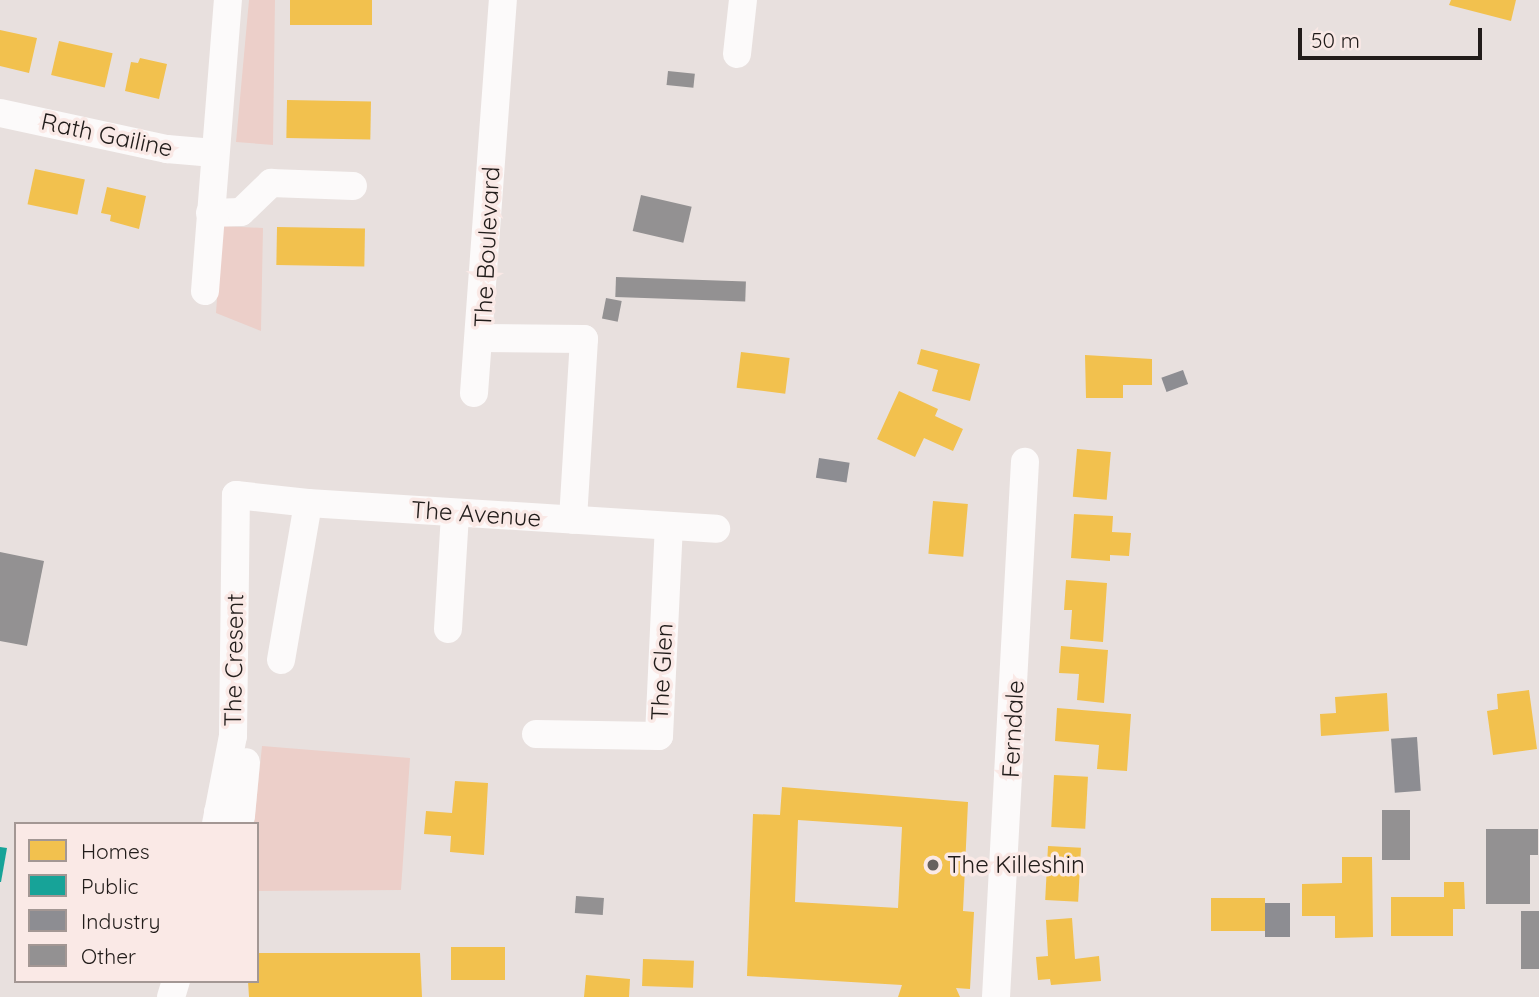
<!DOCTYPE html>
<style>
body{margin:0}
#map{position:relative;width:1539px;height:997px;overflow:hidden;background:#e8e0de;font-family:Quicksand,sans-serif}
div>[style]{position:absolute}
.green>*{inset:0;background:#eccfc9}
.homes>*{inset:0;background:#f2c14e;transform-origin:0 0}
.public>*{inset:0;background:#17a398}
.industry>*{inset:0;background:#8d8d92;transform-origin:0 0}
.building>*{inset:0;background:#939192;transform-origin:0 0}
.street>*{height:28px;margin:-14px;padding:0 14px;transform-origin:14px;border-radius:14px;background:#fcfafa}
.dots>*{width:19px;height:19px;translate:-50% -50%;box-sizing:border-box;border:4px solid #fae9e6;border-radius:50%}
span{translate:-50% -50%;white-space:nowrap;text-align:center;line-height:1.15;-webkit-text-stroke:7px #fae9e6;paint-order:stroke}
.street-label{font-size:24px;color:#211c1a}
.poi-label{font-size:24px;color:#211c1a}
.left{translate:0 -50%;text-align:left}
.legend{position:absolute;left:14px;top:822px;width:245px;height:161px;box-sizing:border-box;background:#fae9e6;border:2px solid #a39794;margin:0;padding:9px 12px;list-style:none;font-size:21px;color:#211c1a}
.legend li{display:flex;align-items:center;gap:14px;height:35px}
.legend b{width:35px;border:2px solid #a39794}
.scale{position:absolute;left:1298px;top:28px;width:184px;height:32px;box-sizing:border-box;border:4px solid #211c1a;border-top:0;padding-left:9px;font-size:21px;line-height:24px;white-space:nowrap;color:#211c1a;-webkit-text-stroke:5px #fae9e6;paint-order:stroke}
</style>
<div id="map">
<div class="green">
<div style="clip-path:polygon(249px 0,275px 0,273px 145px,236px 142px)"></div>
<div style="clip-path:polygon(222px 226px,263px 228px,261px 331px,216px 313px)"></div>
<div style="clip-path:polygon(262px 746px,410px 758px,401px 890px,257px 891px,254px 824px)"></div>
</div>
<div class="homes">
<div style="left:290px;top:0;width:82px;height:25px"></div>
<div style="clip-path:polygon(1451px 0,1516px 0,1511px 21px,1449px 5px)"></div>
<div style="clip-path:polygon(0 30px,37px 38px,29px 73px,0 66px)"></div>
<div style="left:59px;top:41px;width:55px;height:35px;rotate:13deg"></div>
<div style="clip-path:polygon(140px 58px,167px 64px,159px 99px,125px 91px,131px 62px,138px 63px)"></div>
<div style="left:287px;top:100px;width:84px;height:38px;rotate:1deg"></div>
<div style="left:35px;top:169px;width:51px;height:36px;rotate:12deg"></div>
<div style="clip-path:polygon(107px 187px,146px 196px,139px 229px,110px 221px,111px 215px,101px 213px)"></div>
<div style="left:277px;top:227px;width:88px;height:38px;rotate:1deg"></div>
<div style="clip-path:polygon(921px 349px,980px 364px,970px 401px,932px 391px,938px 370px,917px 364px)"></div>
<div style="left:741px;top:352px;width:49px;height:36px;rotate:7deg"></div>
<div style="clip-path:polygon(1085px 355px,1152px 359px,1152px 385px,1123px 385px,1123px 398px,1086px 398px)"></div>
<div style="clip-path:polygon(899px 391px,938px 409px,935px 416px,963px 429px,953px 451px,924px 438px,915px 457px,877px 439px)"></div>
<div style="left:1077px;top:449px;width:34px;height:48px;rotate:5deg"></div>
<div style="left:933px;top:501px;width:35px;height:53px;rotate:5deg"></div>
<div style="clip-path:polygon(1074px 514px,1113px 516px,1112px 532px,1131px 533px,1129px 556px,1110px 555px,1110px 561px,1071px 558px)"></div>
<div style="clip-path:polygon(1066px 580px,1107px 583px,1103px 642px,1070px 639px,1072px 610px,1064px 610px)"></div>
<div style="clip-path:polygon(1061px 646px,1108px 650px,1104px 703px,1077px 700px,1079px 674px,1059px 673px)"></div>
<div style="clip-path:polygon(1529px 690px,1537px 749px,1493px 755px,1487px 711px,1498px 709px,1497px 694px)"></div>
<div style="clip-path:polygon(1387px 693px,1389px 731px,1321px 736px,1320px 714px,1336px 713px,1335px 697px)"></div>
<div style="clip-path:polygon(1057px 708px,1131px 714px,1127px 771px,1097px 769px,1099px 745px,1055px 741px)"></div>
<div style="left:1054px;top:775px;width:34px;height:52px;rotate:3deg"></div>
<div style="clip-path:polygon(455px 781px,488px 783px,484px 855px,450px 852px,451px 836px,424px 834px,426px 811px,452px 813px)"></div>
<div style="clip-path:polygon(evenodd,782px 787px,968px 802px,963px 911px,974px 912px,970px 989px,956px 988px,960px 997px,898px 997px,902px 985px,747px 976px,753px 814px,780px 815px,782px 787px,798px 820px,902px 827px,898px 908px,795px 902px,798px 820px)"></div>
<div style="left:1048px;top:846px;width:33px;height:54px;rotate:3deg"></div>
<div style="clip-path:polygon(1342px 857px,1372px 857px,1373px 937px,1335px 938px,1335px 916px,1302px 916px,1302px 884px,1342px 883px)"></div>
<div style="clip-path:polygon(1444px 882px,1464px 882px,1465px 909px,1453px 909px,1453px 936px,1391px 936px,1391px 897px,1444px 897px)"></div>
<div style="left:1265px;top:898px;width:33px;height:54px;rotate:90deg"></div>
<div style="clip-path:polygon(1072px 918px,1075px 959px,1099px 956px,1101px 981px,1051px 985px,1050px 979px,1038px 980px,1036px 957px,1048px 956px,1046px 920px)"></div>
<div style="left:451px;top:947px;width:54px;height:33px"></div>
<div style="clip-path:polygon(257px 953px,420px 953px,422px 997px,249px 997px,248px 981px,257px 981px)"></div>
<div style="left:643px;top:959px;width:51px;height:27px;rotate:2deg"></div>
<div style="clip-path:polygon(586px 975px,630px 979px,629px 997px,584px 997px)"></div>
</div>
<div class="public">
<div style="clip-path:polygon(0 847px,7px 848px,1px 882px,0 882px)"></div>
</div>
<div class="industry">
<div style="left:1183px;top:370px;width:15px;height:23px;rotate:70deg"></div>
<div style="left:819px;top:458px;width:31px;height:20px;rotate:9deg"></div>
<div style="left:1417px;top:737px;width:54px;height:26px;rotate:86deg"></div>
<div style="left:1265px;top:903px;width:25px;height:34px"></div>
</div>
<div class="building">
<div style="left:668px;top:71px;width:27px;height:14px;rotate:6deg"></div>
<div style="left:641px;top:195px;width:52px;height:37px;rotate:13deg"></div>
<div style="left:616px;top:277px;width:130px;height:20px;rotate:2deg"></div>
<div style="left:606px;top:298px;width:16px;height:21px;rotate:11deg"></div>
<div style="clip-path:polygon(0 552px,44px 561px,27px 646px,0 641px)"></div>
<div style="left:1382px;top:810px;width:28px;height:50px"></div>
<div style="clip-path:polygon(1486px 829px,1538px 829px,1538px 855px,1530px 855px,1530px 904px,1486px 904px)"></div>
<div style="left:576px;top:896px;width:28px;height:17px;rotate:4deg"></div>
<div style="left:1521px;top:911px;width:18px;height:58px"></div>
</div>
<div class="street">
<div style="left:737px;top:54px;width:54px;rotate:-83.7deg"></div>
<div style="left:0;top:113px;width:171px;rotate:12.2deg"></div>
<div style="left:167px;top:149px;width:47px;rotate:4.9deg"></div>
<div style="left:210px;top:213px;width:31px;rotate:-2deg"></div>
<div style="left:241px;top:212px;width:42px;rotate:-44deg"></div>
<div style="left:271px;top:183px;width:82px;rotate:2.1deg"></div>
<div style="left:205px;top:291px;width:292px;rotate:-85.5deg"></div>
<div style="left:479px;top:338px;width:105px;rotate:0.5deg"></div>
<div style="left:584px;top:339px;width:181px;rotate:93.5deg"></div>
<div style="left:474px;top:393px;width:394px;rotate:-85.8deg"></div>
<div style="left:448px;top:629px;width:116px;rotate:-86.5deg"></div>
<div style="left:281px;top:660px;width:159px;rotate:-80.2deg"></div>
<div style="left:536px;top:734px;width:123px;rotate:0.9deg"></div>
<div style="left:659px;top:736px;width:210px;rotate:-87.3deg"></div>
<div style="left:218px;top:812px;width:23px;rotate:10deg"></div>
<div style="left:241px;top:816px;width:54px;rotate:-84.7deg"></div>
<div style="left:216px;top:824px;width:90px;rotate:-79.1deg"></div>
<div style="left:233px;top:736px;width:241px;rotate:-89.3deg"></div>
<div style="left:236px;top:495px;width:72px;rotate:6.3deg"></div>
<div style="left:308px;top:503px;width:409px;rotate:3.6deg"></div>
<div style="left:171px;top:997px;width:17px;rotate:-73deg"></div>
<div style="left:996px;top:997px;width:536px;rotate:-86.9deg"></div>
</div>
<div class="dots">
<div style="left:933px;top:865px;background:#67615f"></div>
</div>
<div class="street-label">
<span style="left:107px;top:135px;rotate:12deg">Rath Gailine</span>
<span style="left:487px;top:247px;rotate:-87deg">The Boulevard</span>
<span style="left:476px;top:514px;rotate:4deg">The Avenue</span>
<span style="left:234px;top:660px;rotate:-89deg">The Cresent</span>
<span style="left:662px;top:672px;rotate:-87deg">The Glen</span>
<span style="left:1013px;top:729px;rotate:-87deg">Ferndale</span>
</div>
<div class="poi-label">
<span class="left" style="left:947px;top:865px">The Killeshin</span>
</div>
<ul class="legend">
<li><b style="height:19px;background:#f2c14e"></b>Homes</li>
<li><b style="height:19px;background:#17a398"></b>Public</li>
<li><b style="height:19px;background:#8d8d92"></b>Industry</li>
<li><b style="height:19px;background:#939192"></b>Other</li>
</ul>
<div class="scale">50 m</div>
</div>
